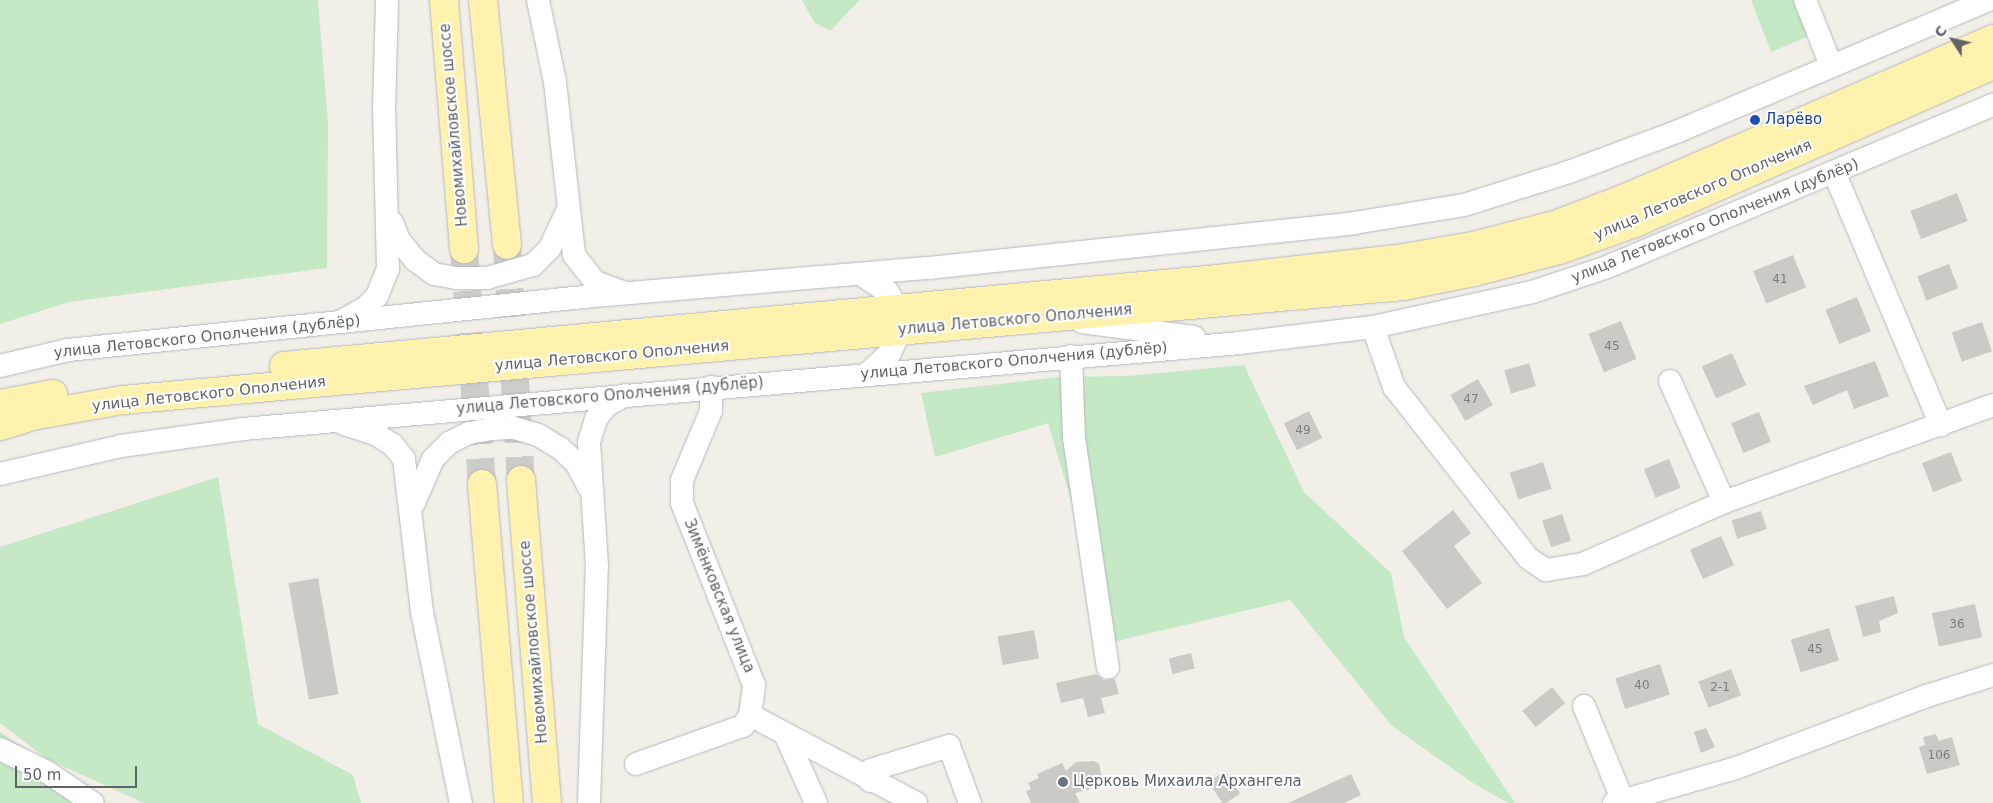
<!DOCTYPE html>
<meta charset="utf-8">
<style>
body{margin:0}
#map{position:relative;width:1993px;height:803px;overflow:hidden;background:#f1efe8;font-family:"DejaVu Sans",sans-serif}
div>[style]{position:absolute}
.green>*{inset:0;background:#c5e8c5}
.building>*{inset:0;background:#cccac5;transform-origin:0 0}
.major-tunnel>*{height:28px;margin-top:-14px;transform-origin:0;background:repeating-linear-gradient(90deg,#ccccc8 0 28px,transparent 0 42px)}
.roads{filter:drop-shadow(0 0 1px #b5b8bc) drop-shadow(0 0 1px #b5b8bc)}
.minor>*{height:22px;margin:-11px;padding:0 11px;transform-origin:11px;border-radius:11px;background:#fff}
.major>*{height:28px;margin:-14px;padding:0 14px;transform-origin:14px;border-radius:14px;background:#fff2af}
.dots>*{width:14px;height:14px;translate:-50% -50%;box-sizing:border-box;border:2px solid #fff;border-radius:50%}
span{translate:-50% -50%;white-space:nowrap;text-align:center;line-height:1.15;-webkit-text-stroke:4px #fff;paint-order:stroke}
.number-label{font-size:12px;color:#7a7d7f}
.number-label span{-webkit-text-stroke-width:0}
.transit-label{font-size:15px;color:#164399}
.left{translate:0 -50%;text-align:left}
.street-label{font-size:15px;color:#5f6368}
.worship-label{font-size:15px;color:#5b616d}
.north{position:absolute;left:1928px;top:15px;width:50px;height:50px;-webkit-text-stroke:4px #fff;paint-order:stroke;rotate:305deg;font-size:14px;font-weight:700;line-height:20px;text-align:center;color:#5f6368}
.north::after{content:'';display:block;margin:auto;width:18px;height:22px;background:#5f6368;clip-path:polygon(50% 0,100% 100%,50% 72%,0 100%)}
.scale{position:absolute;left:15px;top:766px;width:122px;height:22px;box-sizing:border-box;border:2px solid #5f6368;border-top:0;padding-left:6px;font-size:15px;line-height:18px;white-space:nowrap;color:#5f6368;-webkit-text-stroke:4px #fff;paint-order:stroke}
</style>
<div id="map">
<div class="green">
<div style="clip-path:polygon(0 0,318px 0,328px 124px,327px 268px,69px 302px,0 324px)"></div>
<div style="clip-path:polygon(802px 0,860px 0,830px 31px,814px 22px)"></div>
<div style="clip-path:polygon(1751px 0,1794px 0,1809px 36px,1771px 52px)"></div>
<div style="clip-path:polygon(1244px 365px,1304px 492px,1391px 573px,1404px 637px,1515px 803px,1508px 803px,1473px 783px,1392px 726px,1290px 600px,1113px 642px,1048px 423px,935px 457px,921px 393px,1058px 377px,1128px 376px)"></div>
<div style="clip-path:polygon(218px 477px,258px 724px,353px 775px,361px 803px,144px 803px,47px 759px,0 723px,0 547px)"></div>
<div style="clip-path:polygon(0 732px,106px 803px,0 803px)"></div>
</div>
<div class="building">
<div style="left:1957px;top:193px;width:30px;height:50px;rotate:69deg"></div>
<div style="left:1793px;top:255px;width:35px;height:43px;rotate:68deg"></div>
<div style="left:1949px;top:264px;width:26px;height:34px;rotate:69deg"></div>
<div style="left:1857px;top:297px;width:37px;height:34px;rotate:68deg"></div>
<div style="left:1621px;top:321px;width:41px;height:35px;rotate:68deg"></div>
<div style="left:1982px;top:322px;width:31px;height:32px;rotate:71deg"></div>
<div style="left:1732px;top:353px;width:35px;height:33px;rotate:66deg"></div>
<div style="clip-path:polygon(1875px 361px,1889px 396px,1854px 409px,1847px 390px,1813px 405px,1804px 386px)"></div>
<div style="left:1529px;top:363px;width:24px;height:26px;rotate:73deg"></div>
<div style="left:1478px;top:379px;width:30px;height:32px;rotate:60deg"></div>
<div style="left:1309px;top:411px;width:30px;height:28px;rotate:64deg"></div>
<div style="left:1759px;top:412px;width:32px;height:30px;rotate:68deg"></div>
<div style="left:1951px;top:452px;width:31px;height:31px;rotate:69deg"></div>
<div style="left:1669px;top:459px;width:31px;height:27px;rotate:68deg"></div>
<div style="left:1543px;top:462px;width:28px;height:35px;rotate:72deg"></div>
<div style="clip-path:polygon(1453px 510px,1471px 533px,1454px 546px,1482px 583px,1447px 609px,1402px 551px)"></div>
<div style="left:1761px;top:511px;width:19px;height:31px;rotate:72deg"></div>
<div style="left:1562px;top:514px;width:28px;height:21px;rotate:71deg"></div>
<div style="left:1721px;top:536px;width:32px;height:34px;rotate:66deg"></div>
<div style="left:318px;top:578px;width:118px;height:30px;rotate:80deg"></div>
<div style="clip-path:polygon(1894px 596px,1898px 613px,1879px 621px,1881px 632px,1863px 637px,1855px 606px)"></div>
<div style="left:1975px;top:604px;width:34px;height:44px;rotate:78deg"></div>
<div style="left:1829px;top:628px;width:34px;height:40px;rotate:73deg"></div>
<div style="left:1034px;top:630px;width:29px;height:37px;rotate:80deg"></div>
<div style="left:1191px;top:653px;width:16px;height:23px;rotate:76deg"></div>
<div style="left:1660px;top:664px;width:32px;height:47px;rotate:72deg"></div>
<div style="left:1731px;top:669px;width:28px;height:35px;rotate:69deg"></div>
<div style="clip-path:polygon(1096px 674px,1104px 680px,1115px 679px,1119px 694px,1101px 698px,1105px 713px,1088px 717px,1083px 698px,1061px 703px,1056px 683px)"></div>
<div style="left:1552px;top:687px;width:21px;height:38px;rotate:51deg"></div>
<div style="clip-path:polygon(1706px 728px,1715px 747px,1701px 753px,1694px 732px)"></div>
<div style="clip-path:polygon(1936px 734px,1939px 741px,1952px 737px,1960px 765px,1927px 774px,1919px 747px,1925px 745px,1923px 737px)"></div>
<div style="clip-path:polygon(1094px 761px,1099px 764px,1102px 777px,1088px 790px,1075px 793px,1080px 803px,1031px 803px,1026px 791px,1031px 789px,1028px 783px,1039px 778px,1037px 774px,1062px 763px,1066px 771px,1076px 762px)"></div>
<div style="left:1225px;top:771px;width:27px;height:20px;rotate:56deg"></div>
<div style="clip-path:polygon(1351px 774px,1361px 795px,1344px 803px,1288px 803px)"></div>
</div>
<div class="major-tunnel">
<div style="left:507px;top:247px;width:233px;rotate:86.6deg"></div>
<div style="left:464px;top:249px;width:236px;rotate:85.6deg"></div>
</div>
<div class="roads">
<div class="minor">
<div style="left:538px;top:0;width:84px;rotate:78.3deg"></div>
<div style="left:555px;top:82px;width:174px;rotate:83.7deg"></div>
<div style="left:574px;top:255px;width:34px;rotate:52deg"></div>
<div style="left:595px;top:282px;width:29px;rotate:20deg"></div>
<div style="left:1805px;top:0;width:70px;rotate:68.2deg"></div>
<div style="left:1834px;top:172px;width:275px;rotate:67.1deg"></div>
<div style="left:392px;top:222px;width:19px;rotate:69deg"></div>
<div style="left:399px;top:240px;width:26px;rotate:51deg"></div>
<div style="left:415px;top:260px;width:24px;rotate:36deg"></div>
<div style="left:434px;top:274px;width:23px;rotate:10deg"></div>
<div style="left:457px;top:278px;width:30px"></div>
<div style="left:487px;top:278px;width:48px;rotate:-15.8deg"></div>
<div style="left:533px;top:265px;width:24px;rotate:-45deg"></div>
<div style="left:550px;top:248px;width:38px;rotate:-65deg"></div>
<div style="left:860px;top:274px;width:33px;rotate:33deg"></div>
<div style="left:888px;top:292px;width:19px;rotate:62deg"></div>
<div style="left:897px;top:309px;width:21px;rotate:79deg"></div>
<div style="left:901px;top:330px;width:25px;rotate:116deg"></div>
<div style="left:890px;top:353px;width:30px;rotate:138deg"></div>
<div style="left:345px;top:319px;width:23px;rotate:-29deg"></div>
<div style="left:365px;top:308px;width:17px;rotate:-45deg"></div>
<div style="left:377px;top:296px;width:29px;rotate:-68deg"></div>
<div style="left:388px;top:269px;width:160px;rotate:-91.4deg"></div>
<div style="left:384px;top:109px;width:109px;rotate:-88.4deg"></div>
<div style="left:1082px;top:322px;width:113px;rotate:7.6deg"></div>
<div style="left:1373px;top:327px;width:64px;rotate:70.7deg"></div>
<div style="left:1394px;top:387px;width:217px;rotate:51.9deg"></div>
<div style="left:1528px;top:558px;width:22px;rotate:34deg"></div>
<div style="left:1546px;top:570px;width:37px;rotate:-9deg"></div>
<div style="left:1583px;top:564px;width:154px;rotate:-23.7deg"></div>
<div style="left:1724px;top:502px;width:286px;rotate:-19.8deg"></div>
<div style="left:1071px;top:356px;width:82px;rotate:87.9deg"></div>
<div style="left:1074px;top:438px;width:232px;rotate:81.6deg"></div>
<div style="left:0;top:366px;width:70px;rotate:-13.2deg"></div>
<div style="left:68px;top:350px;width:528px;rotate:-5.87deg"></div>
<div style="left:593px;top:296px;width:337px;rotate:-4.8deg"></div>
<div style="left:929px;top:268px;width:427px;rotate:-6deg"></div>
<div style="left:1354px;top:223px;width:111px;rotate:-9.3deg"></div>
<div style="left:1464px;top:205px;width:110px;rotate:-17.4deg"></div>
<div style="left:1569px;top:172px;width:114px;rotate:-20.5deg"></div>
<div style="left:1676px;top:132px;width:340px;rotate:-22.9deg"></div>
<div style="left:1670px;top:381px;width:133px;rotate:65.9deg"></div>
<div style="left:344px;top:424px;width:35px;rotate:18deg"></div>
<div style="left:377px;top:435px;width:19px;rotate:32deg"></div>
<div style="left:393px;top:445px;width:18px;rotate:52deg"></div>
<div style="left:404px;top:459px;width:154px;rotate:83.3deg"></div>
<div style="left:422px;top:612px;width:195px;rotate:78.5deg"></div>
<div style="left:0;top:474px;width:124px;rotate:-13deg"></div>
<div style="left:121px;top:446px;width:123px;rotate:-7.9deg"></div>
<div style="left:243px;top:429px;width:1000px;rotate:-4.93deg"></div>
<div style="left:1239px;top:343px;width:135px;rotate:-6.8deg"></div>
<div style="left:1373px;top:327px;width:163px;rotate:-12.4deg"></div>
<div style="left:1532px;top:292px;width:79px;rotate:-18.4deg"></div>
<div style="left:1607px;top:267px;width:419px;rotate:-22.8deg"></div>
<div style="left:414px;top:503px;width:48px;rotate:-66.6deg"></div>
<div style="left:433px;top:459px;width:23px;rotate:-45deg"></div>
<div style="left:449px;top:443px;width:22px;rotate:-27deg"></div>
<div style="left:469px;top:433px;width:23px;rotate:-10deg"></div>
<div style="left:492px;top:429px;width:22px;rotate:-3deg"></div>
<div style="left:514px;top:428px;width:25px;rotate:16deg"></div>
<div style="left:538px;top:435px;width:26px;rotate:31deg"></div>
<div style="left:560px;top:448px;width:22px;rotate:43deg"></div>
<div style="left:576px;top:463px;width:27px;rotate:62deg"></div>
<div style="left:1584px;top:706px;width:103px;rotate:67.7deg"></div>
<div style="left:750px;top:715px;width:188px;rotate:27.9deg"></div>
<div style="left:785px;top:734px;width:76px;rotate:65.8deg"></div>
<div style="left:0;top:749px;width:52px;rotate:26.1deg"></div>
<div style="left:47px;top:772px;width:55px;rotate:34deg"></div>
<div style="left:636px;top:764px;width:114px;rotate:-19.6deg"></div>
<div style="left:743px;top:726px;width:13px;rotate:-58deg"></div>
<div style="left:750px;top:715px;width:30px;rotate:-82deg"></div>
<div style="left:754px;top:685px;width:196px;rotate:-111.6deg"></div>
<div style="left:682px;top:503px;width:23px;rotate:-90deg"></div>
<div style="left:682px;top:480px;width:75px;rotate:-67.2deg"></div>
<div style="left:711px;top:411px;width:24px;rotate:-90deg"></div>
<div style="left:870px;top:781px;width:11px;rotate:-85deg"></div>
<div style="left:871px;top:770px;width:82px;rotate:-17.1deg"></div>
<div style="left:949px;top:746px;width:61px;rotate:69.8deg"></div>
<div style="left:589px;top:803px;width:237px;rotate:-88.1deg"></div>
<div style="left:597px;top:566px;width:124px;rotate:-93.7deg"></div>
<div style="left:589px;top:442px;width:24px;rotate:-73deg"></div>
<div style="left:596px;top:419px;width:16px;rotate:-52deg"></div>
<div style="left:606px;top:406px;width:22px;rotate:-30deg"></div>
<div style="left:1614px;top:803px;width:127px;rotate:-16deg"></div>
<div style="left:1736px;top:768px;width:204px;rotate:-20.7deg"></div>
<div style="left:1927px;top:696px;width:69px;rotate:-17.7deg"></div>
</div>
<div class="major">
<div style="left:444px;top:0;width:250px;rotate:85.4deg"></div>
<div style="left:483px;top:0;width:246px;rotate:84.4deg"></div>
<div style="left:284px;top:366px;width:938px;rotate:-5.32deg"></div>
<div style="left:1218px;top:279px;width:187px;rotate:-6.4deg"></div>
<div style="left:1404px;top:258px;width:70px;rotate:-9.9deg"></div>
<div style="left:1473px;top:246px;width:85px;rotate:-14.4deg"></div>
<div style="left:1555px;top:225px;width:78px;rotate:-21deg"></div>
<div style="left:1628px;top:197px;width:398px;rotate:-23.4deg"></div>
<div style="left:0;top:404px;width:54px;rotate:-10.7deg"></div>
<div style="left:0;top:426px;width:39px;rotate:-17deg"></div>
<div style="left:37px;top:415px;width:87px;rotate:-9.9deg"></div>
<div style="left:123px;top:400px;width:1285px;rotate:-5.09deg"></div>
<div style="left:1403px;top:286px;width:72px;rotate:-11.2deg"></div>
<div style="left:1474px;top:272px;width:88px;rotate:-14.5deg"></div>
<div style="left:1559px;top:250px;width:83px;rotate:-19.7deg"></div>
<div style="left:1637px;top:222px;width:389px;rotate:-23.8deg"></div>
<div style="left:521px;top:480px;width:324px;rotate:85.4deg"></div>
<div style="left:482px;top:484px;width:320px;rotate:85.2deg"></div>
</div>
</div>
<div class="dots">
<div style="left:1755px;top:120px;background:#1a4fb4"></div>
<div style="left:1063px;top:782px;background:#6b7280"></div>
</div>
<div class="number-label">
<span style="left:1780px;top:280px">41</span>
<span style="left:1612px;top:347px">45</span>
<span style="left:1471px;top:400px">47</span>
<span style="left:1303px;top:431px">49</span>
<span style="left:1957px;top:625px">36</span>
<span style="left:1815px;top:650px">45</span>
<span style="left:1642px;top:686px">40</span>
<span style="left:1720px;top:688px">2-1</span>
<span style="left:1939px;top:756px">106</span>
</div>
<div class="transit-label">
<span class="left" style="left:1765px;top:120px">Ларёво</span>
</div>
<div class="street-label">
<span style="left:454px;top:125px;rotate:-95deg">Новомихайловское шоссе</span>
<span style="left:1703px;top:190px;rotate:-23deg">улица Летовского Ополчения</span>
<span style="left:1715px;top:221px;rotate:-22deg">улица Летовского Ополчения (дублёр)</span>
<span style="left:1015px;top:320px;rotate:-5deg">улица Летовского Ополчения</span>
<span style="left:207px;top:337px;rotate:-6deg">улица Летовского Ополчения (дублёр)</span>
<span style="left:612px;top:356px;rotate:-5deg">улица Летовского Ополчения</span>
<span style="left:1014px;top:361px;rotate:-5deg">улица Летовского Ополчения (дублёр)</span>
<span style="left:209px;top:394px;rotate:-6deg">улица Летовского Ополчения</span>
<span style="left:610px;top:396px;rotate:-5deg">улица Летовского Ополчения (дублёр)</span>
<span style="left:719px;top:596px;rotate:68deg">Зимёнковская улица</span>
<span style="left:534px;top:642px;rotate:-95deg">Новомихайловское шоссе</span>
</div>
<div class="worship-label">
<span class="left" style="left:1073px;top:782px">Церковь Михаила Архангела</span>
</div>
<div class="north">С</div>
<div class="scale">50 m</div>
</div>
